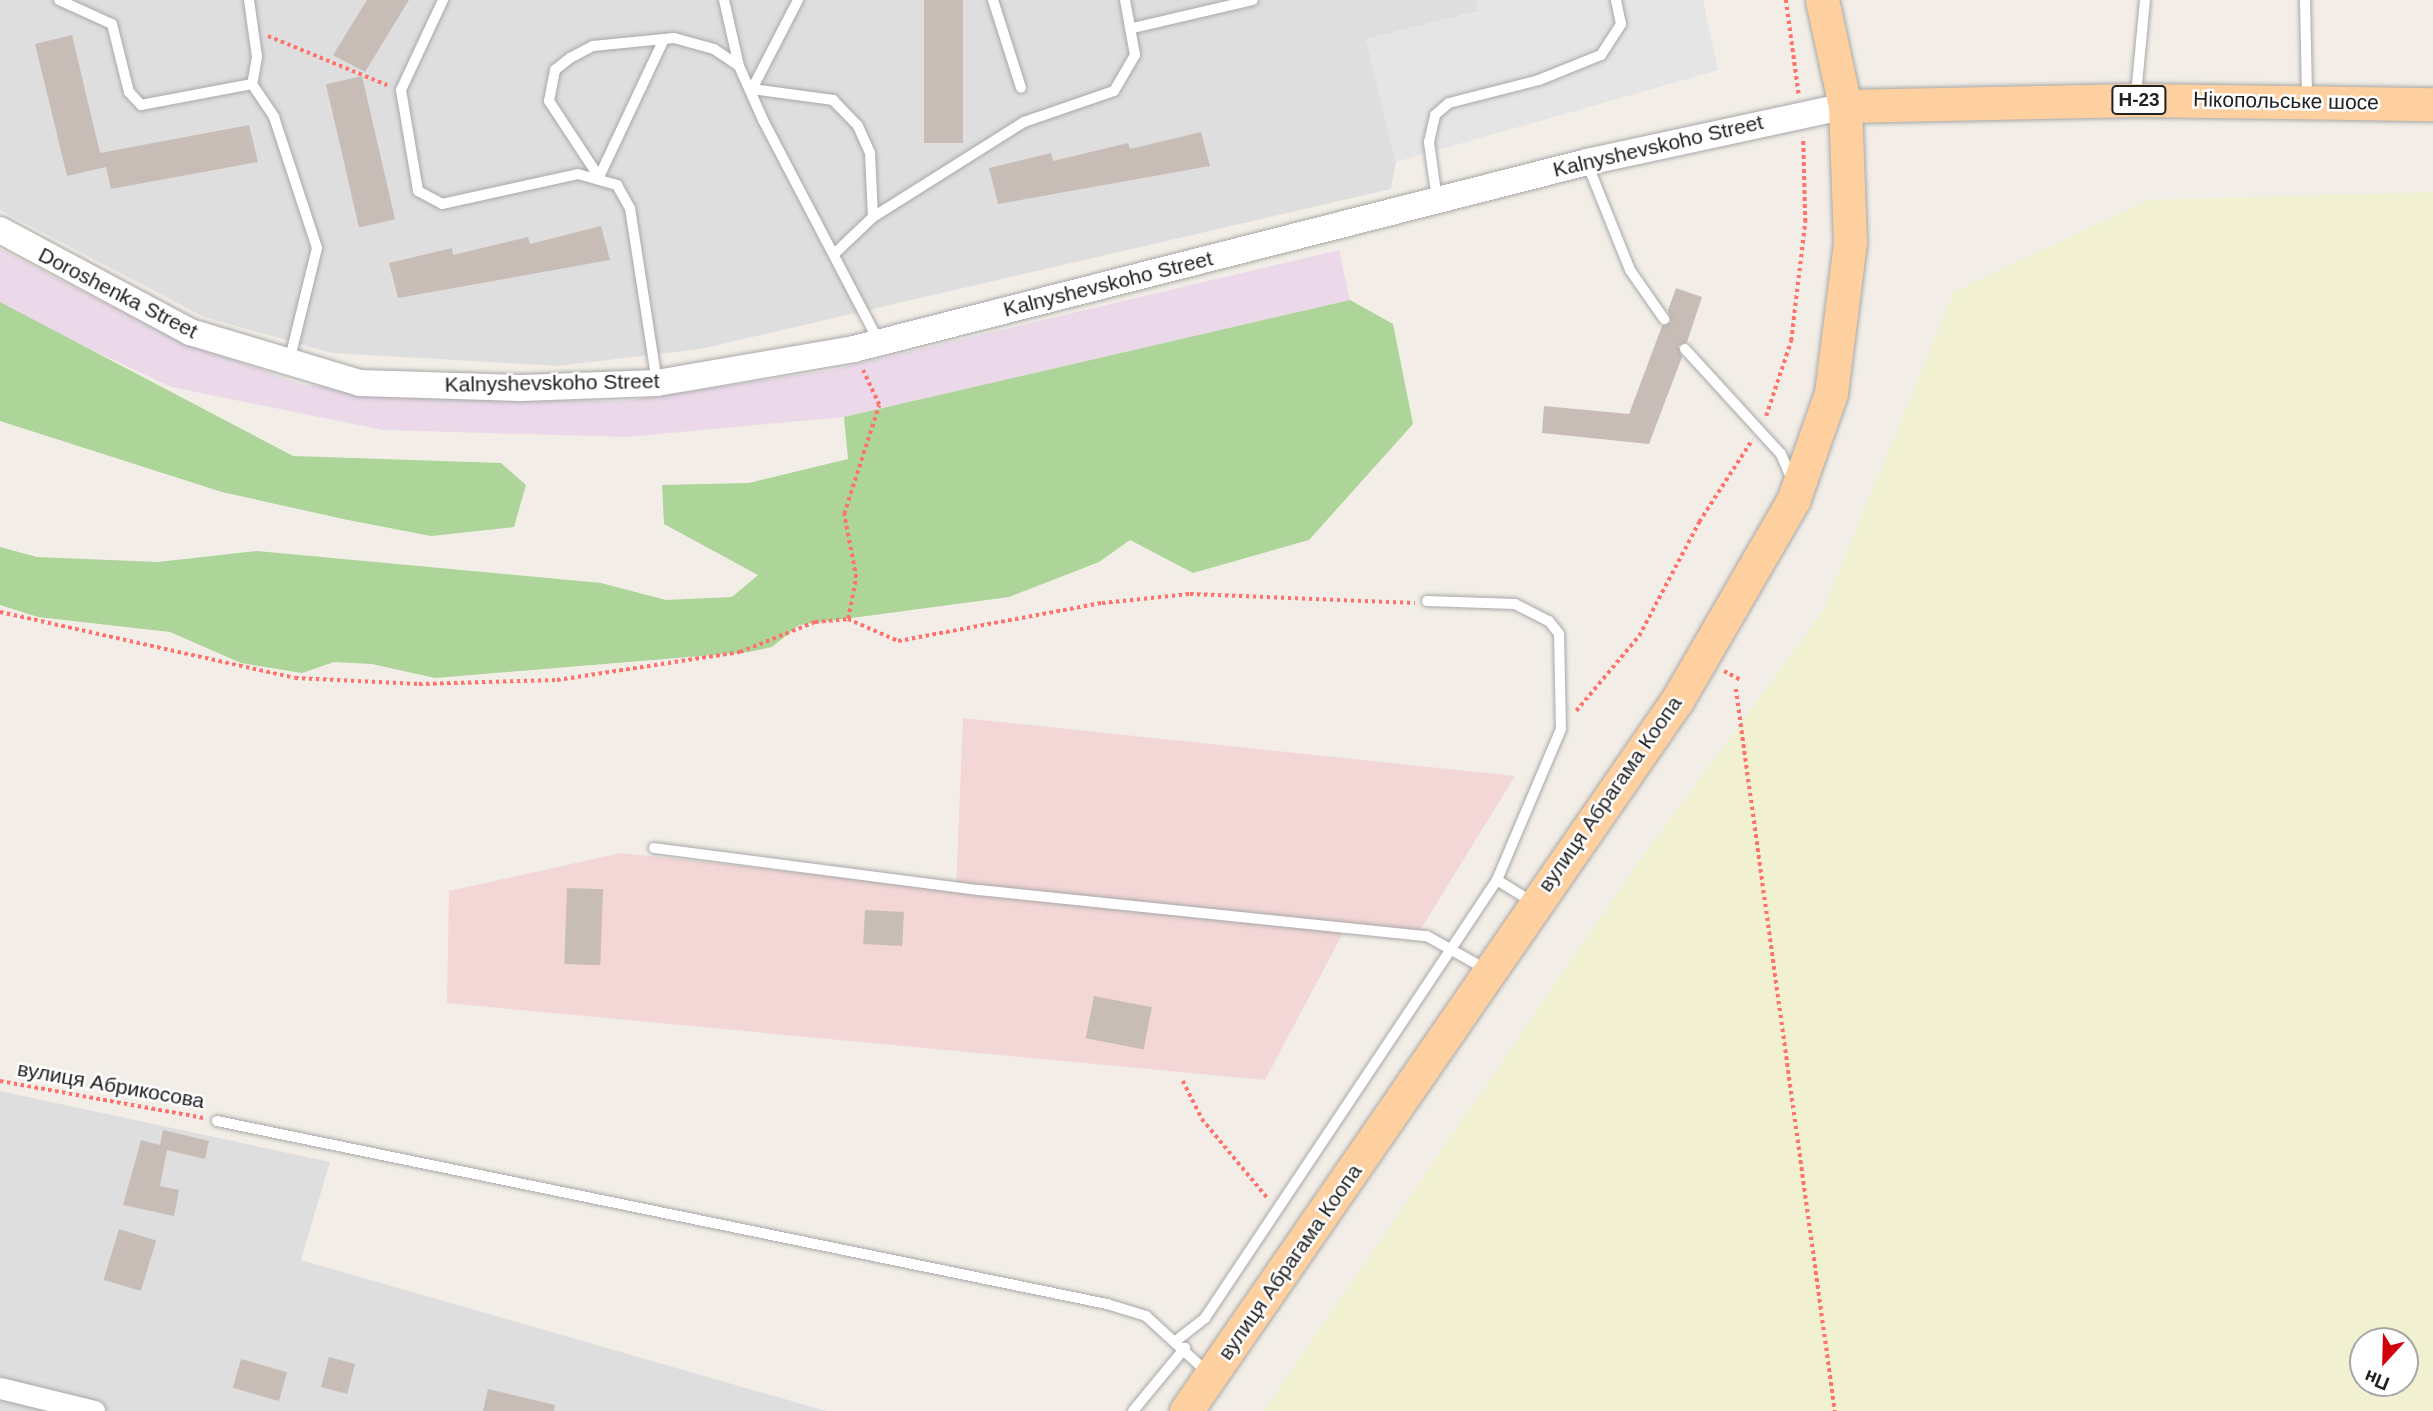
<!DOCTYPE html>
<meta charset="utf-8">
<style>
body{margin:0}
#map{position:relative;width:2433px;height:1411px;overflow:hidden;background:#f2eee7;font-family:Helvetica,sans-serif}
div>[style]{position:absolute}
.residential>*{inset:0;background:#dfdede}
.commercial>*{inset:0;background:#f3d6d6}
.industrial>*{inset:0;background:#ebd9e9}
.farmland>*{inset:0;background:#f1f1d2}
.forest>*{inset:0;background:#add499}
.parking>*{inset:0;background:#e5e5e5}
.building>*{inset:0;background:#c7bdb6;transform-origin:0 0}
.path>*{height:3.5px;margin-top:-1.75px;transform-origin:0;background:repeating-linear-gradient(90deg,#ff726b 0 3.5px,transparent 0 7px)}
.roads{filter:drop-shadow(0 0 2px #a8a8a8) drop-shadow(0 0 2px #a8a8a8)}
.service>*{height:10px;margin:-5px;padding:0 5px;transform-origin:5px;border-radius:5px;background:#fff}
.minor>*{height:21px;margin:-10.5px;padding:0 10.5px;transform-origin:10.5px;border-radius:10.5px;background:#fff}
.tertiary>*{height:26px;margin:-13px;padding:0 13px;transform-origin:13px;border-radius:13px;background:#fff}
.primary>*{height:33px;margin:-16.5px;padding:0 16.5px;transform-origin:16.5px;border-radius:16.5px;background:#ffd09f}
span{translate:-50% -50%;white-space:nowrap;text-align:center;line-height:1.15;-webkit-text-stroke:5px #fff;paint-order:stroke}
.shield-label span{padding:2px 5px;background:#fff;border:2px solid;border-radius:5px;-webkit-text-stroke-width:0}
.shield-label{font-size:19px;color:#212121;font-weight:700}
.street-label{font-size:21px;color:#212121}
.north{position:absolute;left:2349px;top:1327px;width:70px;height:70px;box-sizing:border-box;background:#fff;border:2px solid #a6a6a6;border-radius:50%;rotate:202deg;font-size:19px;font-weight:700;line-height:28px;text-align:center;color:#212121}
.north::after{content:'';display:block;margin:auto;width:24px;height:32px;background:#d2000b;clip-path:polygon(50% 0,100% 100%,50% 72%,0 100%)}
</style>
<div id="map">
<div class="residential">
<div style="clip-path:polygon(0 0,1476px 0,1479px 11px,1366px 39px,1396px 162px,1391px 189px,700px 349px,558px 366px,332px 353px,204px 317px,0 210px)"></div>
<div style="clip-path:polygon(0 1091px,330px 1162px,301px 1260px,826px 1411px,0 1411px)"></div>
</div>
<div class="commercial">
<div style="clip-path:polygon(963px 718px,1515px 776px,1414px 940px,1343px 933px,1265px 1080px,447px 1003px,449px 891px,621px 853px,956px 890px)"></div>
</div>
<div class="industrial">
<div style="clip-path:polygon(0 249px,173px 338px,303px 385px,492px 400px,625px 401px,832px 370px,1339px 250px,1350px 300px,844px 417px,627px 437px,383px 430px,171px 387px,54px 332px,0 302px)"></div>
</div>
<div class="farmland">
<div style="clip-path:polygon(evenodd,2433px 192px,2433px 1411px,1264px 1411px,1635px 867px,1823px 611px,1954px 292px,2148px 200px,2433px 192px,2363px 1341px,2405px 1341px,2405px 1383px,2363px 1383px,2363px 1341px)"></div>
</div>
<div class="forest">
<div style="clip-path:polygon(1350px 300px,1393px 324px,1413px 424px,1309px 540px,1193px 573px,1130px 540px,1099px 562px,1009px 597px,799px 625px,772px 647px,749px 652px,435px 678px,372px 664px,334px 662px,302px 673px,241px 663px,170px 632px,38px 617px,0 605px,0 547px,37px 557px,158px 562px,257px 551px,601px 583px,666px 600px,732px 597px,758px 575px,664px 524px,662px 485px,749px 483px,848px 459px,844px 417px)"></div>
<div style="clip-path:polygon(0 302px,293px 456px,501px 463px,526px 485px,514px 527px,431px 536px,343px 519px,222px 492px,0 421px)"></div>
</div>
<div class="parking">
<div style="clip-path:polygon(1476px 0,1703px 0,1718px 70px,1396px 162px,1366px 39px,1478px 12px)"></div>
</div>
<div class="building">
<div style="clip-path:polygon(367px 0,409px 0,365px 72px,333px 55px)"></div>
<div style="left:924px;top:0;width:39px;height:143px"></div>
<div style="clip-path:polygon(72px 35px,100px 153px,249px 125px,258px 162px,111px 189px,106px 167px,67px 176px,35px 44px)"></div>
<div style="left:362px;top:76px;width:147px;height:37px;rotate:77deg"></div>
<div style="clip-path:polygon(1201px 132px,1210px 166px,998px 204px,989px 168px,1051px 153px,1053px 161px,1128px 143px,1130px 149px)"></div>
<div style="clip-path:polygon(601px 226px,610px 260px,398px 298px,389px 263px,452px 248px,453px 255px,528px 237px,530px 244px)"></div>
<div style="clip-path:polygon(1676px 288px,1702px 297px,1687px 342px,1678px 346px,1682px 357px,1649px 444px,1542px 433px,1544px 406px,1629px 414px,1662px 326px,1671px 322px,1668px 310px)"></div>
<div style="left:567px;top:888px;width:36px;height:76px;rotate:2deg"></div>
<div style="left:865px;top:910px;width:39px;height:34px;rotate:3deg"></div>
<div style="left:1094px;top:996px;width:59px;height:43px;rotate:11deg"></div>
<div style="clip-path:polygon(163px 1130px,209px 1141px,205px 1159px,167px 1150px,160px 1186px,179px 1190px,174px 1216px,123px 1205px,141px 1140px,160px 1145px)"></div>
<div style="left:119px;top:1229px;width:39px;height:53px;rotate:17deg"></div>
<div style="left:329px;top:1357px;width:27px;height:31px;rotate:15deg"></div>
<div style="left:241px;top:1359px;width:48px;height:30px;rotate:16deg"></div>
<div style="clip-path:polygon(488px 1389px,555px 1405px,554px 1411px,483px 1411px)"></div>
</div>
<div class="path">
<div style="left:1786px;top:0;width:96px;rotate:82.2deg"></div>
<div style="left:268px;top:36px;width:129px;rotate:22.4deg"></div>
<div style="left:1766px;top:416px;width:79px;rotate:-71.6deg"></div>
<div style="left:1791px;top:341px;width:120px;rotate:-83.3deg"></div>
<div style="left:1805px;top:222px;width:84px;rotate:-91.4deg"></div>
<div style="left:0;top:612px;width:302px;rotate:12.6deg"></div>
<div style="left:295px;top:678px;width:124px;rotate:2.8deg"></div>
<div style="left:419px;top:684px;width:138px;rotate:-1.7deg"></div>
<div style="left:557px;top:680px;width:185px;rotate:-8.7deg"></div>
<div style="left:740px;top:652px;width:81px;rotate:-21.8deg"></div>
<div style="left:815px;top:622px;width:33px;rotate:-5deg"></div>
<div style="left:848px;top:619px;width:55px;rotate:23.7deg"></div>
<div style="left:898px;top:641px;width:208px;rotate:-10.6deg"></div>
<div style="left:1102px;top:603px;width:88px;rotate:-5.8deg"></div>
<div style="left:1190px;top:594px;width:225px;rotate:2.3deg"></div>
<div style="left:848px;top:619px;width:42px;rotate:-79deg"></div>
<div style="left:856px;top:578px;width:65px;rotate:-100.6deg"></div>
<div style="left:844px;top:514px;width:114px;rotate:-72.2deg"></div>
<div style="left:879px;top:405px;width:38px;rotate:-115deg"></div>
<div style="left:1724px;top:671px;width:19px;rotate:28deg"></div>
<div style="left:1736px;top:689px;width:729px;rotate:82.19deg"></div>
<div style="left:1576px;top:711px;width:98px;rotate:-50deg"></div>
<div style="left:1639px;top:636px;width:129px;rotate:-62.2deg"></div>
<div style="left:1699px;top:522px;width:98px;rotate:-57.1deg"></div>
<div style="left:0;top:1081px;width:207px;rotate:10.3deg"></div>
<div style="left:1183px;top:1081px;width:42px;rotate:63.4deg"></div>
<div style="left:1202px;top:1119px;width:105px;rotate:50.4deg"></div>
</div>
<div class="roads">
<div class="service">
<div style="left:59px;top:0;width:58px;rotate:24.4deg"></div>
<div style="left:112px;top:24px;width:70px;rotate:76deg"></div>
<div style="left:129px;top:92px;width:18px;rotate:47deg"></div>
<div style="left:141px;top:105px;width:113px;rotate:-10.7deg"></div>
<div style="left:252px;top:84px;width:40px;rotate:56deg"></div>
<div style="left:274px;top:117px;width:138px;rotate:71.8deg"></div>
<div style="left:317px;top:248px;width:117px;rotate:103.8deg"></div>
<div style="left:249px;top:0;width:58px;rotate:82deg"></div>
<div style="left:257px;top:57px;width:27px;rotate:100deg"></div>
<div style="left:443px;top:0;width:99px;rotate:115deg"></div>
<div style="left:401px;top:90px;width:102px;rotate:80.4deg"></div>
<div style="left:418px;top:191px;width:27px;rotate:28deg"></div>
<div style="left:442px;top:204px;width:139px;rotate:-12.4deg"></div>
<div style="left:578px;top:174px;width:41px;rotate:15.8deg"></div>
<div style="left:617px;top:185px;width:26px;rotate:61deg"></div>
<div style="left:630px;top:208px;width:177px;rotate:81.2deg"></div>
<div style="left:724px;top:0;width:68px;rotate:77.2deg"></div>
<div style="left:739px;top:66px;width:59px;rotate:66deg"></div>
<div style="left:763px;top:120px;width:250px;rotate:62.4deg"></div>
<div style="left:798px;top:0;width:100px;rotate:117.3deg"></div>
<div style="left:752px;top:89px;width:82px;rotate:7.7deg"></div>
<div style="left:833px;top:100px;width:36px;rotate:46deg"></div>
<div style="left:858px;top:126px;width:30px;rotate:66deg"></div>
<div style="left:870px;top:153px;width:64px;rotate:87.3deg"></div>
<div style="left:873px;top:217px;width:52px;rotate:136.5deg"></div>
<div style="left:993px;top:0;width:92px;rotate:72.3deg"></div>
<div style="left:2305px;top:0;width:99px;rotate:88.8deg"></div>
<div style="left:1133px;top:28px;width:123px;rotate:-13.1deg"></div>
<div style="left:664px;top:39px;width:153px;rotate:115.2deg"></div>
<div style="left:599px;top:177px;width:91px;rotate:-123.3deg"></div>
<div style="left:549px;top:101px;width:32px;rotate:-79deg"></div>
<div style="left:555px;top:70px;width:19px;rotate:-39deg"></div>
<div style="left:570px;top:58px;width:26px;rotate:-28deg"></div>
<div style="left:593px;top:46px;width:71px;rotate:-5.6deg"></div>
<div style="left:664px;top:39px;width:10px;rotate:-6deg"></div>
<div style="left:674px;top:38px;width:41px;rotate:15.4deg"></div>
<div style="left:714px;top:49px;width:30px;rotate:34deg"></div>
<div style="left:2136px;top:95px;width:95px;rotate:-84.6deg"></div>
<div style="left:1587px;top:163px;width:115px;rotate:68.1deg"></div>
<div style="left:1630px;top:270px;width:60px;rotate:55.2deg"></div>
<div style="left:1437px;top:200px;width:59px;rotate:-97.9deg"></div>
<div style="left:1429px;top:142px;width:28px;rotate:-77deg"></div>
<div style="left:1435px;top:115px;width:18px;rotate:-41deg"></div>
<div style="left:1449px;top:103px;width:93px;rotate:-14.3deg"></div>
<div style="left:1539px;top:80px;width:67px;rotate:-22deg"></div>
<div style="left:1601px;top:55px;width:37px;rotate:-57deg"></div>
<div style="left:1621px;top:24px;width:25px;rotate:-102deg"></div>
<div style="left:873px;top:217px;width:178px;rotate:-32.2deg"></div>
<div style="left:1024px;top:122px;width:95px;rotate:-19deg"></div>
<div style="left:1114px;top:91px;width:42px;rotate:-59.7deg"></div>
<div style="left:1135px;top:55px;width:56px;rotate:-100.3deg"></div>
<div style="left:1685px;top:349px;width:142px;rotate:47.6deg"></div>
<div style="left:1781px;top:454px;width:28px;rotate:67deg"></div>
<div style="left:1427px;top:601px;width:88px;rotate:2deg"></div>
<div style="left:1515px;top:604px;width:38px;rotate:27deg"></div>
<div style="left:1549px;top:621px;width:16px;rotate:52deg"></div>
<div style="left:1559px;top:634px;width:95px;rotate:88.8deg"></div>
<div style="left:1561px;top:729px;width:164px;rotate:113deg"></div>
<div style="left:1497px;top:880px;width:44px;rotate:31.9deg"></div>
<div style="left:654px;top:848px;width:328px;rotate:7.4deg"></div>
<div style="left:979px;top:890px;width:450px;rotate:5.9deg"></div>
<div style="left:1427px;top:936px;width:69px;rotate:29.5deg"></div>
<div style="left:217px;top:1121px;width:909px;rotate:11.62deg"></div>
<div style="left:1107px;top:1304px;width:41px;rotate:17.1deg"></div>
<div style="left:1146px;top:1316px;width:83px;rotate:42.6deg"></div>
<div style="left:1177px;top:1340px;width:36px;rotate:-38deg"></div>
<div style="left:1205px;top:1318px;width:526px;rotate:-56.31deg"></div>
<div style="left:1133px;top:1411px;width:82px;rotate:-50.5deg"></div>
</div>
<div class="minor">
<div style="left:0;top:1388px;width:97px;rotate:13.7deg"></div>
</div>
<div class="tertiary">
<div style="left:0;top:230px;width:216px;rotate:28.2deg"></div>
<div style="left:190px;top:332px;width:177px;rotate:16.7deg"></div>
<div style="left:360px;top:383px;width:161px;rotate:1.8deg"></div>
<div style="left:521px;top:388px;width:136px;rotate:-2.1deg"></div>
<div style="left:657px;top:383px;width:200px;rotate:-9.8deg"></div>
<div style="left:854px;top:349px;width:756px;rotate:-14.31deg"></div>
<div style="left:1587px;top:162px;width:264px;rotate:-12.2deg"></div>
</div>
<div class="primary">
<div style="left:1845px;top:106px;width:291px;rotate:-1.2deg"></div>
<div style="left:2136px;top:100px;width:297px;rotate:0.8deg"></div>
<div style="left:1186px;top:1411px;width:865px;rotate:-55.36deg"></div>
<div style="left:1678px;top:699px;width:229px;rotate:-59.9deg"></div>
<div style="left:1793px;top:501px;width:114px;rotate:-70.6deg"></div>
<div style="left:1831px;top:393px;width:152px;rotate:-82.8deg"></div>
<div style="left:1850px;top:242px;width:136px;rotate:-92.1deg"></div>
<div style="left:1845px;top:106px;width:108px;rotate:-102.2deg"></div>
</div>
</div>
<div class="shield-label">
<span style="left:2139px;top:100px">Н-23</span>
</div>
<div class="street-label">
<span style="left:2286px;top:101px;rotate:1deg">Нікопольське шосе</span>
<span style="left:1658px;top:146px;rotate:-13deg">Kalnyshevskoho Street</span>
<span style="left:1108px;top:284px;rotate:-14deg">Kalnyshevskoho Street</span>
<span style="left:118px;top:293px;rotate:27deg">Doroshenka Street</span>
<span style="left:552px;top:383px;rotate:-1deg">Kalnyshevskoho Street</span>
<span style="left:1610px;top:794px;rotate:-55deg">вулиця Абрагама Коопа</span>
<span style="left:111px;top:1085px;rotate:10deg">вулиця Абрикосова</span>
<span style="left:1290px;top:1262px;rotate:-55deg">вулиця Абрагама Коопа</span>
</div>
<div class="north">Пн</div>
</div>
